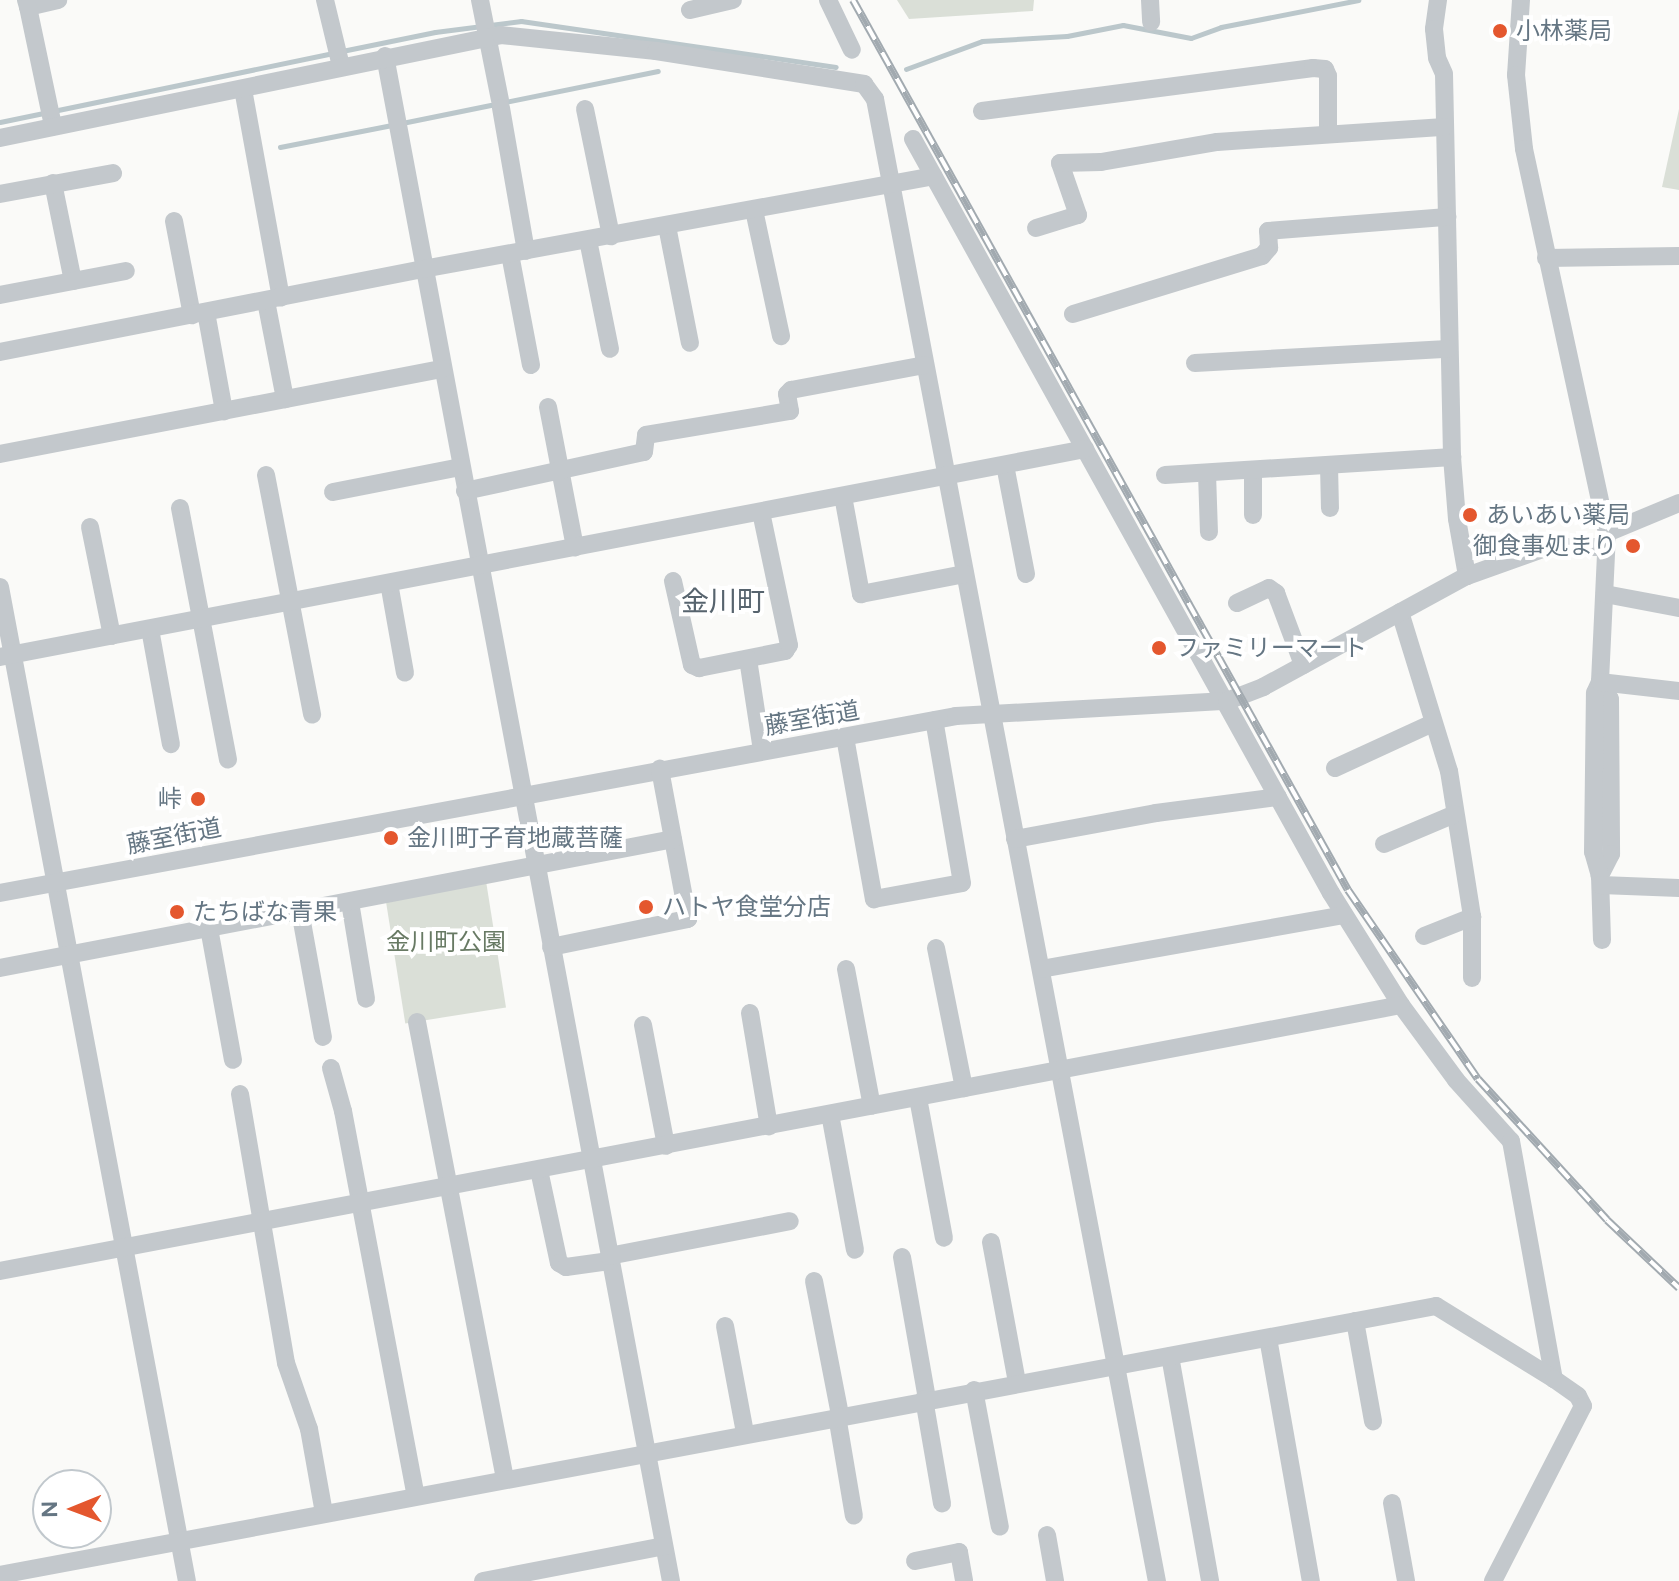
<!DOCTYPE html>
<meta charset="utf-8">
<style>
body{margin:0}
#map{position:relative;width:1679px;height:1581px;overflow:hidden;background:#fafaf8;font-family:Figtree,"Noto Sans JP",sans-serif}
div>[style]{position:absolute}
.green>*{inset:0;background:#dadfd7;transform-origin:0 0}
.stream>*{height:5px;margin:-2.5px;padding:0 2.5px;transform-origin:2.5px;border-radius:2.5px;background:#bbc7cb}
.minor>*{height:18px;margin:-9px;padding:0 9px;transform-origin:9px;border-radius:9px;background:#c3c8cc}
.rail>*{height:8px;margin-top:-4px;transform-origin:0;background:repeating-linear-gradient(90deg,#fff 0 15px,#a2aab0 0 30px);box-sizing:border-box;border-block:2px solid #a2aab0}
.dots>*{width:22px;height:22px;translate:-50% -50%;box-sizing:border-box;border:4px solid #fff;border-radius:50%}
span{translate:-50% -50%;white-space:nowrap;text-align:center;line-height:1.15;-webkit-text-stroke:8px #fff;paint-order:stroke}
.poi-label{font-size:24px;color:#657683}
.left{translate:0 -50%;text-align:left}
.right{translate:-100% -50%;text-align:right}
.street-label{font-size:24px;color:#657683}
.park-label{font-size:24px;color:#687a64}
.quarter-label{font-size:28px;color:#57646e}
.north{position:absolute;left:32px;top:1469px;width:80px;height:80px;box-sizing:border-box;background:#fff;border:2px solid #c1c8cd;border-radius:50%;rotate:269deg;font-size:22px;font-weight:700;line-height:32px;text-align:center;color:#657683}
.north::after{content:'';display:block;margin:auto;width:28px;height:36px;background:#e4572e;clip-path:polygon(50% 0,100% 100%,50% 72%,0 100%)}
</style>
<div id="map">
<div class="green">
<div style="clip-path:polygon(897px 0,1034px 0,1033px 11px,909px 19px)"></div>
<div style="clip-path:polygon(1679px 109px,1679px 190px,1662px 187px)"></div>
<div style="left:486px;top:881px;width:128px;height:102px;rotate:81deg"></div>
</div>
<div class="stream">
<div style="left:342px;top:51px;width:95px;rotate:-11.5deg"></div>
<div style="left:435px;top:32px;width:87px;rotate:-7.3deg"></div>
<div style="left:521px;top:21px;width:318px;rotate:8.3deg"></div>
<div style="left:906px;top:69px;width:81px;rotate:-20.2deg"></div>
<div style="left:982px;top:41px;width:85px;rotate:-3.4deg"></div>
<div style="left:1067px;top:36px;width:57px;rotate:-11.1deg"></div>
<div style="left:1123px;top:25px;width:69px;rotate:10.8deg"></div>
<div style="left:1191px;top:38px;width:32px;rotate:-20deg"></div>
<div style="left:1221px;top:27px;width:140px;rotate:-11.1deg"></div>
<div style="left:0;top:122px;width:339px;rotate:-11.7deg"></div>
<div style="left:402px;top:123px;width:261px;rotate:-11.5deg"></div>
<div style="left:280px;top:147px;width:114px;rotate:-11.1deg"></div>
</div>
<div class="minor">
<div style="left:26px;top:0;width:7px;rotate:74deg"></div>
<div style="left:28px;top:7px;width:31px;rotate:-13deg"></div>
<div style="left:325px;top:0;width:68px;rotate:76.4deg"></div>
<div style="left:480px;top:0;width:102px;rotate:78.7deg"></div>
<div style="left:828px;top:0;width:55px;rotate:64.4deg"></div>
<div style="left:1150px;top:0;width:22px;rotate:87deg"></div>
<div style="left:1438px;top:0;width:29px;rotate:98deg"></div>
<div style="left:1434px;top:29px;width:29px;rotate:84deg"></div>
<div style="left:1437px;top:58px;width:17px;rotate:66deg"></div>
<div style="left:1444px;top:74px;width:383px;rotate:88.8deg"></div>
<div style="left:1452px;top:457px;width:62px;rotate:85.4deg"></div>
<div style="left:1457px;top:519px;width:58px;rotate:80deg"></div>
<div style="left:1521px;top:0;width:75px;rotate:93.8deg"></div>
<div style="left:1516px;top:75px;width:74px;rotate:83.8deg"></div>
<div style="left:1524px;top:149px;width:393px;rotate:77.8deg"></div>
<div style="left:1607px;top:533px;width:149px;rotate:92.7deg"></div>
<div style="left:1600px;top:682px;width:20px;rotate:60deg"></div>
<div style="left:1610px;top:699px;width:155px;rotate:89.6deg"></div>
<div style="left:1611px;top:854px;width:25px;rotate:117deg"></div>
<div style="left:1600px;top:876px;width:64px;rotate:88.2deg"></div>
<div style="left:28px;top:7px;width:122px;rotate:78.1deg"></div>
<div style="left:690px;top:10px;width:44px;rotate:-13.1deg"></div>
<div style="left:385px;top:56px;width:1552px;rotate:79.38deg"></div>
<div style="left:243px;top:89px;width:212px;rotate:79.7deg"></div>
<div style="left:501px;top:108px;width:145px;rotate:80.1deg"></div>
<div style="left:585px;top:109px;width:130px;rotate:78.4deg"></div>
<div style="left:982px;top:111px;width:334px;rotate:-7.4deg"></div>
<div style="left:1313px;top:68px;width:12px;rotate:5deg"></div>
<div style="left:1325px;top:69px;width:8px;rotate:67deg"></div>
<div style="left:1328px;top:76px;width:57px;rotate:90deg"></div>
<div style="left:0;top:138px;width:511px;rotate:-11.62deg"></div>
<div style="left:501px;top:35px;width:156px;rotate:5.9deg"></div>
<div style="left:656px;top:51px;width:211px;rotate:9deg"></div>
<div style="left:864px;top:84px;width:19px;rotate:54deg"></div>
<div style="left:875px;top:99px;width:1509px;rotate:79.23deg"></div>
<div style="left:913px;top:139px;width:862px;rotate:61deg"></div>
<div style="left:1331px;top:893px;width:132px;rotate:58deg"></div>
<div style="left:1401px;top:1005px;width:93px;rotate:53.7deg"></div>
<div style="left:1456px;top:1080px;width:82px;rotate:48deg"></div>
<div style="left:1511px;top:1141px;width:242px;rotate:79.8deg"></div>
<div style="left:53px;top:183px;width:100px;rotate:78.5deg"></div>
<div style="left:0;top:194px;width:115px;rotate:-10.5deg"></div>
<div style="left:754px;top:210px;width:129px;rotate:77.9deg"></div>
<div style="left:174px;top:221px;width:96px;rotate:79.2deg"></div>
<div style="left:667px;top:226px;width:119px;rotate:78.9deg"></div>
<div style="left:1036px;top:228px;width:44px;rotate:-17.2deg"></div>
<div style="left:1078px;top:215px;width:55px;rotate:-109.1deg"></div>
<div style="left:1060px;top:163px;width:41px;rotate:-1.4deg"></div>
<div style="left:1101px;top:162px;width:118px;rotate:-9.8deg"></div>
<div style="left:1217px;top:142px;width:228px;rotate:-3.8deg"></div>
<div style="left:588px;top:240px;width:111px;rotate:78.6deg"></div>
<div style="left:510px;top:254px;width:113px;rotate:79.3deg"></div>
<div style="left:1546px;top:258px;width:133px;rotate:-0.9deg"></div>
<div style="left:0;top:295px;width:128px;rotate:-10.8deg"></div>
<div style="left:266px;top:301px;width:100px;rotate:79deg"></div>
<div style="left:206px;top:312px;width:101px;rotate:79.7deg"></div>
<div style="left:1073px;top:314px;width:198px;rotate:-17.1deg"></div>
<div style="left:1262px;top:256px;width:11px;rotate:-49deg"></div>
<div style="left:1269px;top:248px;width:17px;rotate:-93deg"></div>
<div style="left:1268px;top:231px;width:180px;rotate:-4.5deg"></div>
<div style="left:0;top:352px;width:431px;rotate:-11.1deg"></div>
<div style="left:423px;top:269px;width:519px;rotate:-10.31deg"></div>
<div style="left:1195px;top:363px;width:253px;rotate:-3.2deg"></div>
<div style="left:548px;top:407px;width:143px;rotate:79.1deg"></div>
<div style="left:0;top:454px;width:450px;rotate:-10.9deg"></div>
<div style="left:1005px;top:465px;width:111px;rotate:79.1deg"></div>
<div style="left:1329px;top:465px;width:43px;rotate:88.7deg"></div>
<div style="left:1253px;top:470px;width:45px;rotate:90deg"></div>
<div style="left:1207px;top:473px;width:59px;rotate:88.1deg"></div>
<div style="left:266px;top:475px;width:244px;rotate:79.1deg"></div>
<div style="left:1165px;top:475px;width:288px;rotate:-3.6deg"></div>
<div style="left:465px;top:491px;width:183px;rotate:-12.3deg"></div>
<div style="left:644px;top:452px;width:17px;rotate:-83deg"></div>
<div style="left:646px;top:435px;width:146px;rotate:-9.5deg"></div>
<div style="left:790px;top:411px;width:17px;rotate:-100deg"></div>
<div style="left:787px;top:394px;width:6px;rotate:-45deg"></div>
<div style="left:791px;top:390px;width:136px;rotate:-10.6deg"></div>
<div style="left:333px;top:492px;width:130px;rotate:-11.1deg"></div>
<div style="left:843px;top:496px;width:100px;rotate:79.6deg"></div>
<div style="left:861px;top:594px;width:106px;rotate:-10.9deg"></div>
<div style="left:180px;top:508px;width:256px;rotate:79.2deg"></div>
<div style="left:90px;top:527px;width:111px;rotate:78.6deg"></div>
<div style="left:1607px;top:533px;width:78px;rotate:-22.6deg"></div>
<div style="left:673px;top:581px;width:86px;rotate:77.3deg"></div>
<div style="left:692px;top:665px;width:8px;rotate:23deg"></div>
<div style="left:699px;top:668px;width:88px;rotate:-11.2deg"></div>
<div style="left:785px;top:651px;width:7px;rotate:-56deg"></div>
<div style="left:789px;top:645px;width:136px;rotate:-101.9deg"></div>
<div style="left:389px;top:583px;width:91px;rotate:79.9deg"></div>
<div style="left:0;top:587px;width:1011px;rotate:79.35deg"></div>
<div style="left:1605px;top:594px;width:75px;rotate:10.7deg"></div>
<div style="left:1237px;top:603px;width:35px;rotate:-25deg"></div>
<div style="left:1269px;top:588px;width:9px;rotate:36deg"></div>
<div style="left:1276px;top:593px;width:77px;rotate:69.4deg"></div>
<div style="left:1400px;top:612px;width:166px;rotate:72.9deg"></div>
<div style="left:1449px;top:771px;width:148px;rotate:81deg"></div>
<div style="left:1472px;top:917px;width:61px;rotate:90deg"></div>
<div style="left:150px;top:629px;width:117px;rotate:79.7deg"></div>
<div style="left:0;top:657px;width:1105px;rotate:-10.85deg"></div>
<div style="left:748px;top:659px;width:92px;rotate:81.3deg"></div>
<div style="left:845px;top:737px;width:165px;rotate:79.9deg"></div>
<div style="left:874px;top:899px;width:89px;rotate:-10.3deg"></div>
<div style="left:962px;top:883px;width:165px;rotate:-99.7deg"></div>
<div style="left:1335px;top:768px;width:108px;rotate:-24.7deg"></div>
<div style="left:1015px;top:839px;width:143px;rotate:-10.4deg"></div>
<div style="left:1156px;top:813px;width:123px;rotate:-7.5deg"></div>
<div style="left:1384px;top:844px;width:77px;rotate:-22.9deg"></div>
<div style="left:1600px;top:876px;width:25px;rotate:-106deg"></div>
<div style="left:1593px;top:852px;width:159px;rotate:-89.3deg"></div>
<div style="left:1595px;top:693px;width:12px;rotate:-66deg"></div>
<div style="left:1600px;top:682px;width:80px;rotate:6.5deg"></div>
<div style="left:1601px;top:885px;width:78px;rotate:2.2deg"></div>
<div style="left:0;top:893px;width:972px;rotate:-10.49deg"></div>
<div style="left:956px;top:716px;width:271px;rotate:-3.2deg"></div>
<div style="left:1227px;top:701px;width:39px;rotate:-21deg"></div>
<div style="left:1263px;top:687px;width:232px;rotate:-28.6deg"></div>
<div style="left:1467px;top:576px;width:86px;rotate:-19.7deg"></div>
<div style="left:1548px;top:547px;width:58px"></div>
<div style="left:350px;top:902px;width:98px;rotate:80.6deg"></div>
<div style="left:300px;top:911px;width:128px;rotate:79.7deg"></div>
<div style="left:209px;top:928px;width:134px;rotate:79.7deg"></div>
<div style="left:1424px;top:936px;width:52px;rotate:-21.6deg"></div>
<div style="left:551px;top:947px;width:140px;rotate:-11.6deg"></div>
<div style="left:688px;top:919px;width:153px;rotate:-100.6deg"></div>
<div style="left:936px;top:948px;width:143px;rotate:78.7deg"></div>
<div style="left:0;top:968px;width:685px;rotate:-10.85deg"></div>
<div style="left:846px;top:969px;width:139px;rotate:79.3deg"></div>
<div style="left:1041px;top:969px;width:308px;rotate:-10.1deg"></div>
<div style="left:750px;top:1013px;width:115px;rotate:80.5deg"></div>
<div style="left:417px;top:1022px;width:465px;rotate:79.1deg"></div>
<div style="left:643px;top:1025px;width:123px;rotate:79.2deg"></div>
<div style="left:331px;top:1068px;width:45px;rotate:74.4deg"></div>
<div style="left:343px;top:1111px;width:392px;rotate:79.3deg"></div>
<div style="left:240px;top:1094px;width:273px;rotate:80.3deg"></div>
<div style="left:286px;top:1363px;width:70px;rotate:70.8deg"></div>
<div style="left:309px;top:1429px;width:85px;rotate:79.9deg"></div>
<div style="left:918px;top:1098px;width:142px;rotate:79.5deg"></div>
<div style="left:830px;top:1114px;width:138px;rotate:79.6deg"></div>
<div style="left:539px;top:1170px;width:95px;rotate:77.9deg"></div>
<div style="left:559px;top:1263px;width:8px;rotate:30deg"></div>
<div style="left:566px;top:1267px;width:44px;rotate:-7.8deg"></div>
<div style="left:991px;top:1242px;width:142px;rotate:79.5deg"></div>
<div style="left:609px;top:1256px;width:184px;rotate:-10.9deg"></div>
<div style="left:902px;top:1257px;width:144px;rotate:80deg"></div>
<div style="left:0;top:1271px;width:1426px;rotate:-10.75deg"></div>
<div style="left:814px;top:1281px;width:136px;rotate:79deg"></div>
<div style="left:1355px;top:1321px;width:102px;rotate:79.8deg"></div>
<div style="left:725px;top:1326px;width:109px;rotate:79.4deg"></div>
<div style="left:1268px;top:1338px;width:247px;rotate:80deg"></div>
<div style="left:1170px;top:1356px;width:229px;rotate:79.9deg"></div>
<div style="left:974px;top:1390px;width:139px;rotate:79.3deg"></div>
<div style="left:924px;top:1399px;width:106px;rotate:80.2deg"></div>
<div style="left:837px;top:1416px;width:101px;rotate:80.4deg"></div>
<div style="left:1392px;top:1503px;width:79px;rotate:79.8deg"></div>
<div style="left:1047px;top:1535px;width:47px;rotate:80.1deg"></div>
<div style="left:915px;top:1561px;width:45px;rotate:-11.6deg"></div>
<div style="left:959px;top:1552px;width:29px;rotate:80deg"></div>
<div style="left:0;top:1575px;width:1461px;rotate:-10.61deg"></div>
<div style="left:1436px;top:1306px;width:139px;rotate:31.7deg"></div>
<div style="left:1554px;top:1379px;width:29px;rotate:35deg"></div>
<div style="left:1578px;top:1396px;width:11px;rotate:63deg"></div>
<div style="left:1583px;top:1406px;width:197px;rotate:117.2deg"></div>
<div style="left:483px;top:1581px;width:184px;rotate:-10.9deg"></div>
</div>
<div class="rail">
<div style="left:853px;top:0;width:1018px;rotate:60.92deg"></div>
<div style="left:1348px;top:890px;width:229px;rotate:55.5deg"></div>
<div style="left:1478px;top:1079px;width:191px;rotate:47.5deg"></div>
<div style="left:1607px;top:1220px;width:99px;rotate:43.4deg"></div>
</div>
<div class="dots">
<div style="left:1500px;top:31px;background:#e4572e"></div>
<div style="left:1470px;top:515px;background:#e4572e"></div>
<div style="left:1633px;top:546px;background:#e4572e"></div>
<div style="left:1159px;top:648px;background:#e4572e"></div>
<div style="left:198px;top:799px;background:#e4572e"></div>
<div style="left:391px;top:838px;background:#e4572e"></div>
<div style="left:646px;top:907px;background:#e4572e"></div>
<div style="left:177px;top:912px;background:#e4572e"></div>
</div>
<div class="poi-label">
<span class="left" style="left:1516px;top:31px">小林薬局</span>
<span class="left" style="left:1486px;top:515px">あいあい薬局</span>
<span class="right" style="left:1617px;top:546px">御食事処まり</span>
<span class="left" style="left:1175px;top:648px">ファミリーマート</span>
<span class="right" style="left:182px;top:799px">峠</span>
<span class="left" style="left:407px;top:838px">金川町子育地蔵菩薩</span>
<span class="left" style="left:662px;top:907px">ハトヤ食堂分店</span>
<span class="left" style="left:193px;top:912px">たちばな青果</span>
</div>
<div class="street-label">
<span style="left:812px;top:718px;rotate:-10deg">藤室街道</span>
<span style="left:174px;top:836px;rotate:-11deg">藤室街道</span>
</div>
<div class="park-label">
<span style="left:446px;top:942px">金川町公園</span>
</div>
<div class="quarter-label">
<span style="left:723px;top:601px">金川町</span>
</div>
<div class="north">N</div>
</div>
